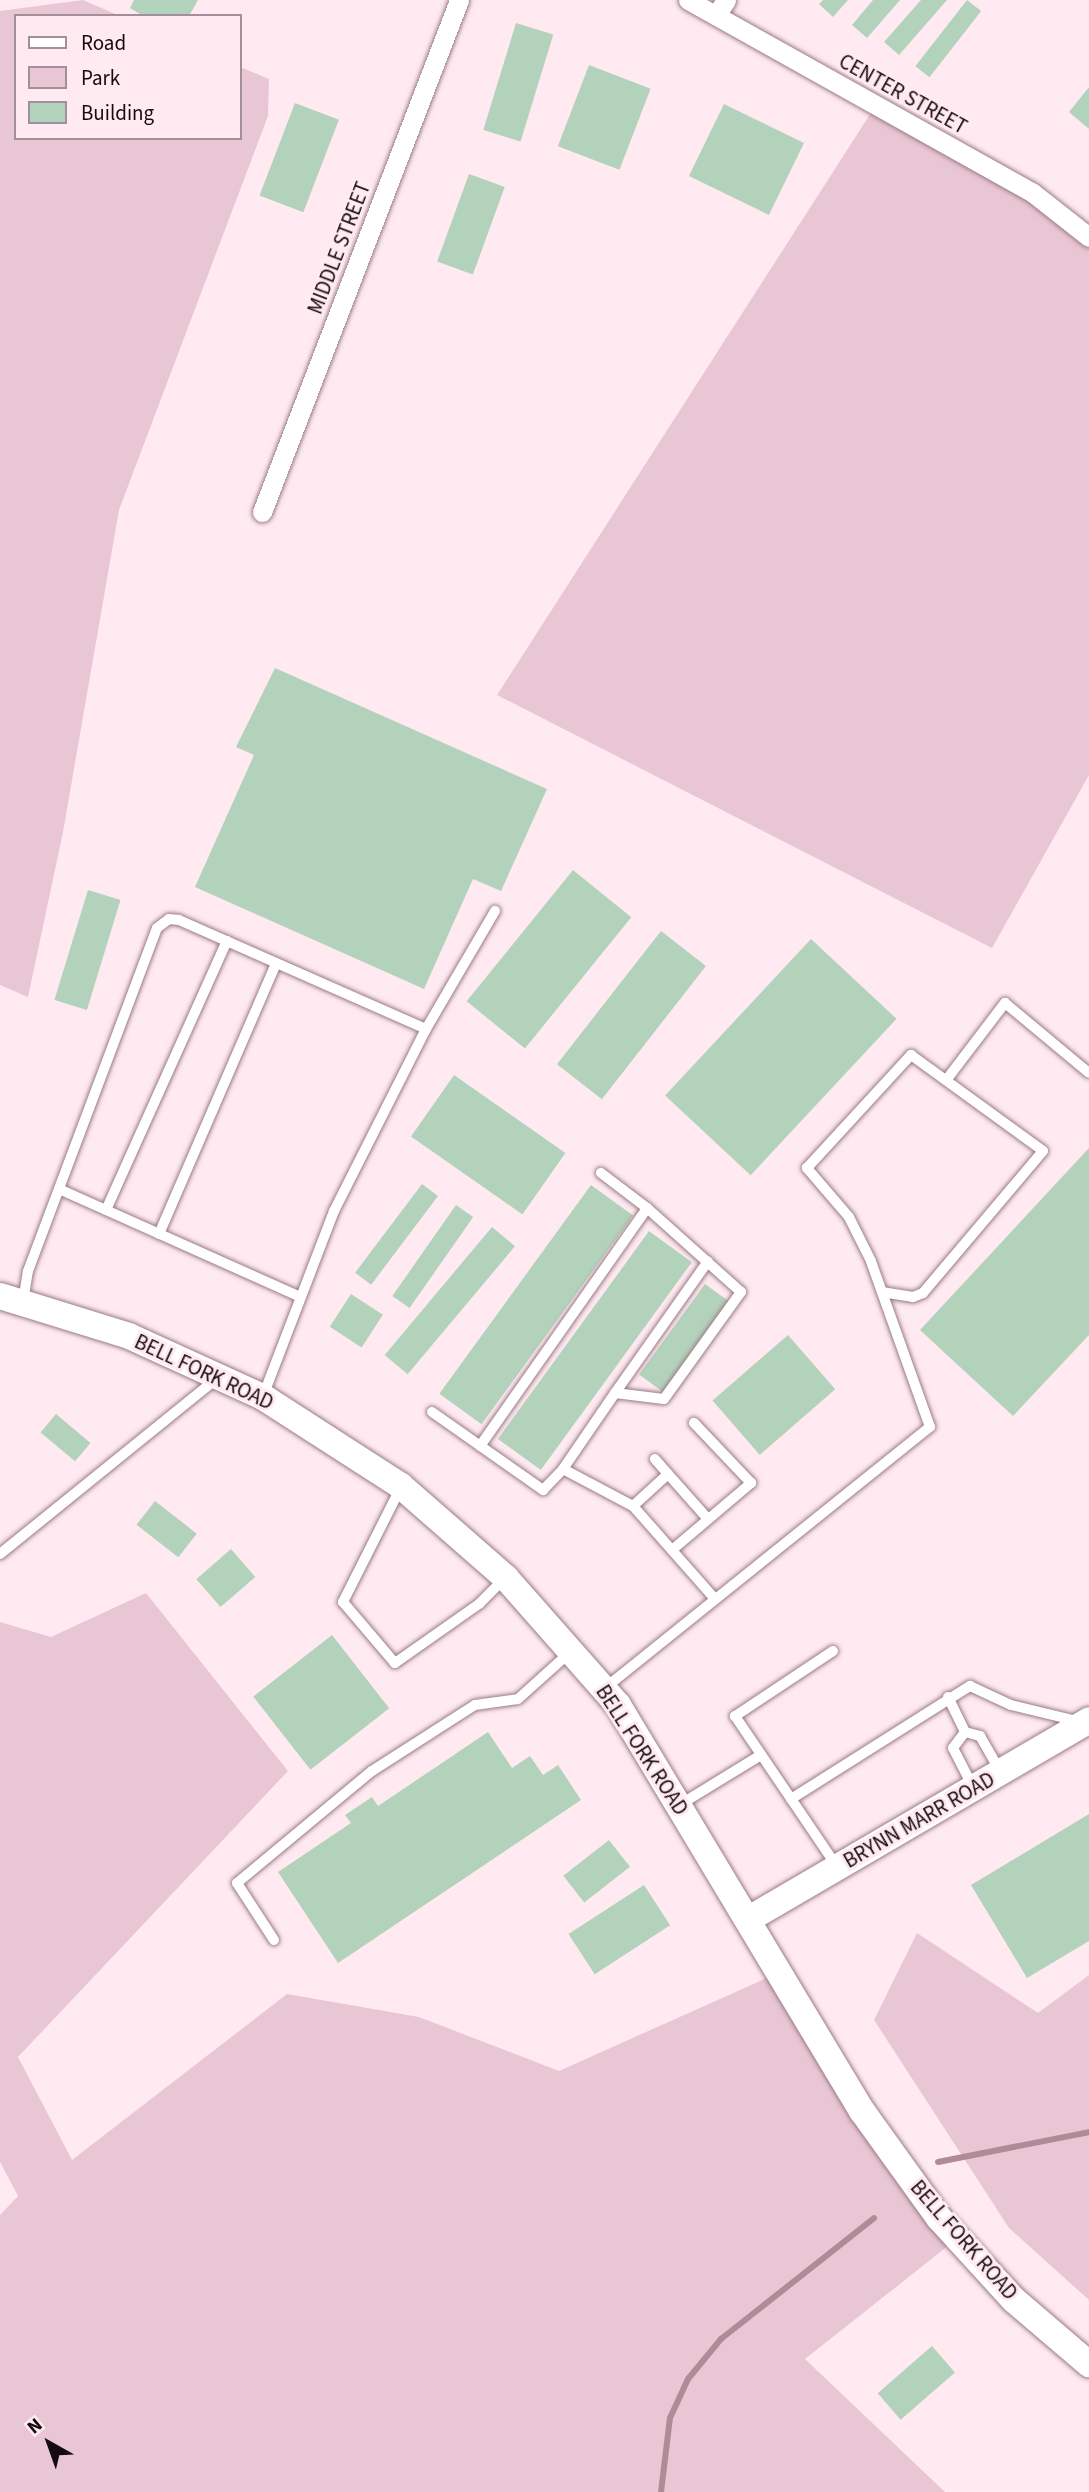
<!DOCTYPE html>
<style>
body{margin:0}
#map{position:relative;width:1089px;height:2492px;overflow:hidden;background:#ffeaf1;font-family:"Source Sans 3",sans-serif}
div>[style]{position:absolute}
.green>*{inset:0;background:#e9c6d3}
.stream>*{height:6px;margin:-3px;padding:0 3px;transform-origin:3px;border-radius:3px;background:#af8b98}
.building>*{inset:0;background:#b3d2bb;transform-origin:0 0}
.roads{filter:drop-shadow(0 0 2px #9a7b86) drop-shadow(0 0 2px #9a7b86)}
.lane>*{height:10px;margin:-5px;padding:0 5px;transform-origin:5px;border-radius:5px;background:#fff}
.street>*{height:19px;margin:-9.5px;padding:0 9.5px;transform-origin:9.5px;border-radius:9.5px;background:#fff}
.secondary>*{height:26px;margin:-13px;padding:0 13px;transform-origin:13px;border-radius:13px;background:#fff}
span{translate:-50% -50%;white-space:nowrap;text-align:center;line-height:1.15;-webkit-text-stroke:6px #ffeaf1;paint-order:stroke}
.street-label{font-size:21px;color:#150a0f}
.legend{position:absolute;left:14px;top:14px;width:228px;height:126px;box-sizing:border-box;background:#ffeaf1;border:2px solid #a19097;margin:0;padding:9px 12px;list-style:none;font-size:21px;color:#150a0f}
.legend li{display:flex;align-items:center;gap:14px;height:35px}
.legend b{width:35px;border:2px solid #a19097}
.north{position:absolute;left:14px;top:2408px;width:70px;height:70px;-webkit-text-stroke:5px #ffeaf1;paint-order:stroke;rotate:320deg;font-size:19px;font-weight:700;line-height:28px;text-align:center;color:#150a0f}
.north::after{content:'';display:block;margin:auto;width:24px;height:32px;background:#150a0f;clip-path:polygon(50% 0,100% 100%,50% 72%,0 100%)}
</style>
<div id="map">
<div class="green">
<div style="clip-path:polygon(83px 0,120px 16px,16px 16px,16px 138px,240px 138px,240px 67px,269px 79px,268px 116px,119px 510px,63px 832px,28px 997px,0 985px,0 11px)"></div>
<div style="clip-path:polygon(876px 105px,1089px 237px,1089px 775px,992px 948px,497px 695px)"></div>
<div style="clip-path:polygon(146px 1593px,288px 1771px,18px 2057px,72px 2160px,287px 1994px,419px 2017px,559px 2071px,780px 1972px,958px 2238px,805px 2359px,945px 2492px,0 2492px,0 2215px,18px 2196px,0 2162px,0 1622px,51px 1637px)"></div>
<div style="clip-path:polygon(917px 1933px,1038px 2013px,1089px 1975px,1089px 2300px,1009px 2228px,874px 2020px)"></div>
</div>
<div class="stream">
<div style="left:938px;top:2162px;width:154px;rotate:-11.2deg"></div>
<div style="left:661px;top:2492px;width:75px;rotate:-83.1deg"></div>
<div style="left:670px;top:2418px;width:43px;rotate:-65.2deg"></div>
<div style="left:688px;top:2379px;width:52px;rotate:-50.5deg"></div>
<div style="left:721px;top:2339px;width:195px;rotate:-38.3deg"></div>
</div>
<div class="building">
<div style="clip-path:polygon(134px 0,198px 0,189px 16px,143px 16px,130px 8px)"></div>
<div style="clip-path:polygon(823px 0,848px 0,833px 17px,819px 4px)"></div>
<div style="clip-path:polygon(873px 0,900px 0,867px 38px,852px 25px)"></div>
<div style="clip-path:polygon(921px 0,947px 0,899px 55px,884px 42px)"></div>
<div style="left:967px;top:0;width:18px;height:84px;rotate:38deg"></div>
<div style="left:516px;top:23px;width:39px;height:112px;rotate:17deg"></div>
<div style="left:589px;top:65px;width:66px;height:87px;rotate:21deg"></div>
<div style="clip-path:polygon(1089px 87px,1089px 129px,1069px 112px)"></div>
<div style="left:295px;top:103px;width:47px;height:99px;rotate:21deg"></div>
<div style="left:724px;top:104px;width:89px;height:80px;rotate:26deg"></div>
<div style="left:469px;top:174px;width:38px;height:93px;rotate:20deg"></div>
<div style="clip-path:polygon(275px 668px,547px 789px,501px 891px,473px 879px,424px 989px,195px 887px,254px 755px,236px 747px)"></div>
<div style="left:573px;top:870px;width:75px;height:169px;rotate:39deg"></div>
<div style="left:88px;top:890px;width:34px;height:115px;rotate:17deg"></div>
<div style="left:661px;top:931px;width:57px;height:169px;rotate:38deg"></div>
<div style="left:811px;top:939px;width:117px;height:214px;rotate:43deg"></div>
<div style="left:454px;top:1075px;width:136px;height:75px;rotate:35deg"></div>
<div style="clip-path:polygon(1089px 1148px,1089px 1335px,1013px 1416px,920px 1330px)"></div>
<div style="left:422px;top:1184px;width:20px;height:111px;rotate:37deg"></div>
<div style="left:591px;top:1185px;width:52px;height:258px;rotate:36deg"></div>
<div style="left:456px;top:1205px;width:21px;height:111px;rotate:35deg"></div>
<div style="left:492px;top:1227px;width:30px;height:167px;rotate:40deg"></div>
<div style="left:649px;top:1231px;width:53px;height:257px;rotate:36deg"></div>
<div style="left:705px;top:1284px;width:29px;height:112px;rotate:36deg"></div>
<div style="left:351px;top:1294px;width:38px;height:39px;rotate:33deg"></div>
<div style="left:788px;top:1335px;width:72px;height:100px;rotate:49deg"></div>
<div style="left:56px;top:1414px;width:45px;height:24px;rotate:40deg"></div>
<div style="left:155px;top:1501px;width:53px;height:30px;rotate:38deg"></div>
<div style="left:231px;top:1549px;width:37px;height:46px;rotate:49deg"></div>
<div style="left:332px;top:1635px;width:93px;height:100px;rotate:52deg"></div>
<div style="clip-path:polygon(488px 1732px,512px 1768px,530px 1756px,543px 1775px,558px 1765px,581px 1800px,338px 1963px,278px 1872px,351px 1823px,345px 1815px,372px 1797px,378px 1806px)"></div>
<div style="clip-path:polygon(1089px 1814px,1089px 1941px,1027px 1978px,971px 1885px)"></div>
<div style="left:609px;top:1840px;width:34px;height:58px;rotate:52deg"></div>
<div style="left:644px;top:1885px;width:48px;height:90px;rotate:57deg"></div>
<div style="left:932px;top:2346px;width:35px;height:72px;rotate:49deg"></div>
</div>
<div class="roads">
<div class="lane">
<div style="left:947px;top:1079px;width:96px;rotate:-52.7deg"></div>
<div style="left:1005px;top:1003px;width:109px;rotate:39.8deg"></div>
<div style="left:59px;top:1189px;width:264px;rotate:24.1deg"></div>
<div style="left:106px;top:1210px;width:295px;rotate:-65.8deg"></div>
<div style="left:159px;top:1234px;width:295px;rotate:-66.6deg"></div>
<div style="left:23px;top:1302px;width:31px;rotate:-81deg"></div>
<div style="left:28px;top:1271px;width:366px;rotate:-69.4deg"></div>
<div style="left:157px;top:928px;width:15px;rotate:-37deg"></div>
<div style="left:169px;top:919px;width:10px;rotate:6deg"></div>
<div style="left:179px;top:920px;width:270px;rotate:23.8deg"></div>
<div style="left:615px;top:1393px;width:161px;rotate:-54.8deg"></div>
<div style="left:263px;top:1396px;width:198px;rotate:-69deg"></div>
<div style="left:334px;top:1211px;width:204px;rotate:-63.2deg"></div>
<div style="left:426px;top:1029px;width:137px;rotate:-59.7deg"></div>
<div style="left:432px;top:1412px;width:136px;rotate:35.1deg"></div>
<div style="left:543px;top:1490px;width:29px;rotate:-46deg"></div>
<div style="left:563px;top:1469px;width:79px;rotate:27.9deg"></div>
<div style="left:633px;top:1506px;width:124px;rotate:48.6deg"></div>
<div style="left:480px;top:1446px;width:291px;rotate:-54.9deg"></div>
<div style="left:647px;top:1208px;width:58px;rotate:-142.7deg"></div>
<div style="left:563px;top:1469px;width:92px;rotate:-55.6deg"></div>
<div style="left:615px;top:1393px;width:49px;rotate:7deg"></div>
<div style="left:664px;top:1399px;width:132px;rotate:-54.3deg"></div>
<div style="left:741px;top:1292px;width:126px;rotate:-138.2deg"></div>
<div style="left:668px;top:1474px;width:59px;rotate:48.4deg"></div>
<div style="left:401px;top:1487px;width:129px;rotate:116.8deg"></div>
<div style="left:343px;top:1602px;width:80px;rotate:49.6deg"></div>
<div style="left:395px;top:1663px;width:103px;rotate:-35.1deg"></div>
<div style="left:479px;top:1604px;width:37px;rotate:-45deg"></div>
<div style="left:633px;top:1506px;width:47px;rotate:-42.4deg"></div>
<div style="left:668px;top:1474px;width:20px;rotate:-131deg"></div>
<div style="left:672px;top:1550px;width:104px;rotate:-40.3deg"></div>
<div style="left:751px;top:1483px;width:83px;rotate:-133.5deg"></div>
<div style="left:0;top:1554px;width:278px;rotate:-39deg"></div>
<div style="left:833px;top:1651px;width:118px;rotate:146.4deg"></div>
<div style="left:735px;top:1716px;width:180px;rotate:55.9deg"></div>
<div style="left:605px;top:1688px;width:417px;rotate:-38.8deg"></div>
<div style="left:930px;top:1427px;width:176px;rotate:-109.6deg"></div>
<div style="left:871px;top:1261px;width:49px;rotate:-116.6deg"></div>
<div style="left:849px;top:1217px;width:65px;rotate:-130.6deg"></div>
<div style="left:807px;top:1168px;width:154px;rotate:-47.4deg"></div>
<div style="left:911px;top:1055px;width:163px;rotate:36deg"></div>
<div style="left:1043px;top:1151px;width:186px;rotate:130.2deg"></div>
<div style="left:923px;top:1293px;width:11px;rotate:158deg"></div>
<div style="left:913px;top:1297px;width:30px;rotate:-171deg"></div>
<div style="left:948px;top:1697px;width:39px;rotate:64deg"></div>
<div style="left:965px;top:1732px;width:20px;rotate:127deg"></div>
<div style="left:953px;top:1748px;width:42px;rotate:62.8deg"></div>
<div style="left:965px;top:1732px;width:16px;rotate:15deg"></div>
<div style="left:980px;top:1736px;width:38px;rotate:60deg"></div>
<div style="left:791px;top:1799px;width:212px;rotate:-32.3deg"></div>
<div style="left:970px;top:1686px;width:45px;rotate:24.9deg"></div>
<div style="left:1011px;top:1705px;width:68px;rotate:13.6deg"></div>
<div style="left:681px;top:1804px;width:94px;rotate:-31.5deg"></div>
<div style="left:274px;top:1940px;width:68px;rotate:-123deg"></div>
<div style="left:237px;top:1883px;width:175px;rotate:-39.7deg"></div>
<div style="left:372px;top:1771px;width:122px;rotate:-32.7deg"></div>
<div style="left:475px;top:1705px;width:43px;rotate:-7.9deg"></div>
<div style="left:518px;top:1699px;width:69px;rotate:-42deg"></div>
</div>
<div class="street">
<div style="left:688px;top:0;width:395px;rotate:29.2deg"></div>
<div style="left:1033px;top:193px;width:71px;rotate:38.2deg"></div>
<div style="left:716px;top:15px;width:18px;rotate:-56deg"></div>
<div style="left:262px;top:512px;width:549px;rotate:-68.95deg"></div>
</div>
<div class="secondary">
<div style="left:0;top:1296px;width:135px;rotate:17.2deg"></div>
<div style="left:129px;top:1336px;width:147px;rotate:24.5deg"></div>
<div style="left:263px;top:1397px;width:164px;rotate:32.8deg"></div>
<div style="left:401px;top:1486px;width:140px;rotate:41.2deg"></div>
<div style="left:506px;top:1578px;width:169px;rotate:48.6deg"></div>
<div style="left:618px;top:1705px;width:474px;rotate:59deg"></div>
<div style="left:862px;top:2111px;width:132px;rotate:54.3deg"></div>
<div style="left:939px;top:2218px;width:111px;rotate:47.6deg"></div>
<div style="left:1014px;top:2300px;width:99px;rotate:40.5deg"></div>
<div style="left:749px;top:1919px;width:394px;rotate:-30.3deg"></div>
</div>
</div>
<div class="street-label">
<span style="left:903px;top:94px;rotate:29deg">CENTER STREET</span>
<span style="left:339px;top:248px;rotate:-69deg">MIDDLE STREET</span>
<span style="left:204px;top:1372px;rotate:25deg">BELL FORK ROAD</span>
<span style="left:642px;top:1750px;rotate:57deg">BELL FORK ROAD</span>
<span style="left:919px;top:1820px;rotate:-30deg">BRYNN MARR ROAD</span>
<span style="left:964px;top:2240px;rotate:49deg">BELL FORK ROAD</span>
</div>
<ul class="legend">
<li><b style="height:9px;background:#fff"></b>Road</li>
<li><b style="height:19px;background:#e9c6d3"></b>Park</li>
<li><b style="height:19px;background:#b3d2bb"></b>Building</li>
</ul>
<div class="north">N</div>
</div>
